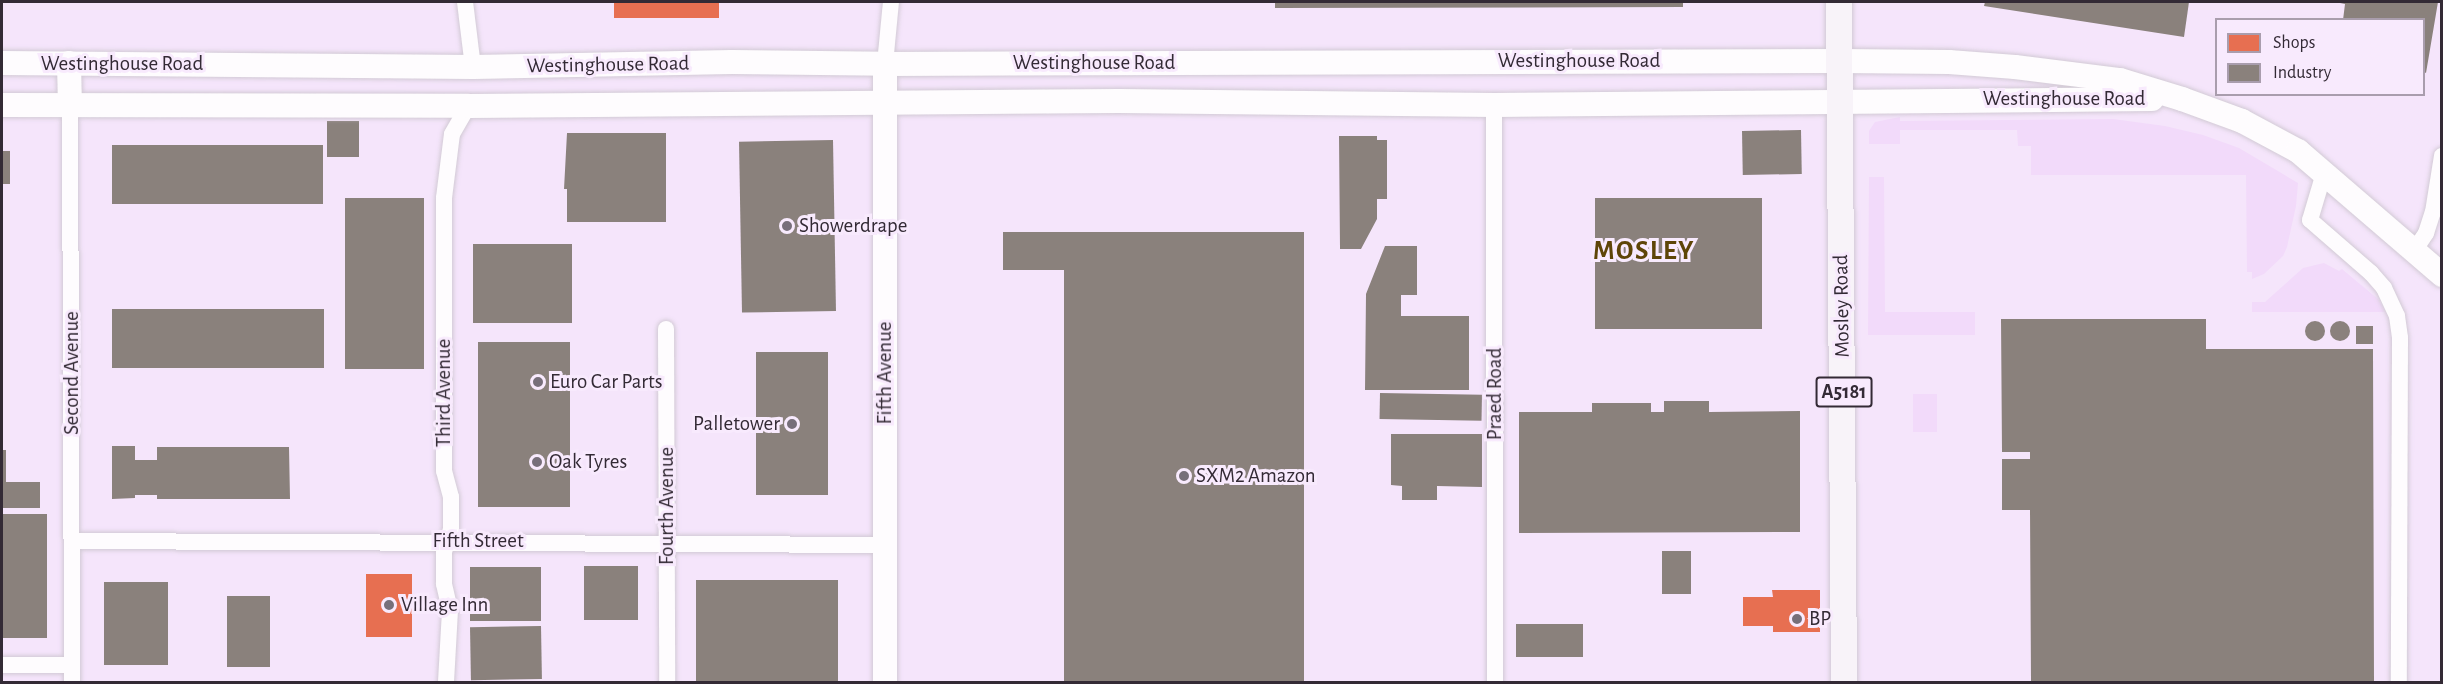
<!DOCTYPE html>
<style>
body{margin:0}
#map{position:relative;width:2443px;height:684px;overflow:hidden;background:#f6eef9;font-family:"Alegreya Sans",sans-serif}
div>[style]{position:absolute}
.built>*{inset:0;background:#f5e5fb}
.green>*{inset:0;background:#f2dafa;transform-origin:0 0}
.shops>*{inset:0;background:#e76f51;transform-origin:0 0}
.industry>*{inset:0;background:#8a817c;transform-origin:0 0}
.round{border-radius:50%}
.roads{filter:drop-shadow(0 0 2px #d2cad5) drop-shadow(0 0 2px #d2cad5)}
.street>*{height:16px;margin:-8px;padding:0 8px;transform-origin:8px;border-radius:8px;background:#fefcfe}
.secondary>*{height:24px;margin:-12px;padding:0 12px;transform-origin:12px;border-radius:12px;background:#fefcfe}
.primary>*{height:26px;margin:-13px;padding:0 13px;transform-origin:13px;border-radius:13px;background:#f8f3f9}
.dots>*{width:16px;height:16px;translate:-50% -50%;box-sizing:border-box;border:3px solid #f8eafd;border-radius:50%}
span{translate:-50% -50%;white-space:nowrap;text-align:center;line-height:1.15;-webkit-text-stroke:6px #f8eafd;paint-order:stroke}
.shield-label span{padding:2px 4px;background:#f8eafd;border:2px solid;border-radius:4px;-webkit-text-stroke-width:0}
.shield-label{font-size:20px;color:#332a35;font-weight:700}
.street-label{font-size:21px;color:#332a35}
.poi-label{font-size:21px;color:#332a35}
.left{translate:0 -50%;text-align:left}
.right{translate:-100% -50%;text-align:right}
.district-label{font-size:27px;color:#5e4507;font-weight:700;letter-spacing:1.5px}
.frame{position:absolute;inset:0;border:3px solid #332a35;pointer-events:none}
.legend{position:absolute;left:2215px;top:18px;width:210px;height:78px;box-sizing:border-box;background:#f8eafd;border:2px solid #a99dad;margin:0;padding:8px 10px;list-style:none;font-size:18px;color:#332a35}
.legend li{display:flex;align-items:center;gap:12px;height:30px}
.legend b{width:30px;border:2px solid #a99dad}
</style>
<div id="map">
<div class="built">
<div style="clip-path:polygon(evenodd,2px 2px,2441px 2px,2441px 682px,2px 682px,2px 2px,2216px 20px,2424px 20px,2424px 94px,2216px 94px,2216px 20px)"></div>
</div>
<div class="green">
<div style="clip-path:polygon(1900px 117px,1900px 121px,2113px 119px,2165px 126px,2203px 135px,2239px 148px,2298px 183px,2296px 206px,2287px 247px,2283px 256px,2264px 274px,2252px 279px,2252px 272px,2247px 272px,2246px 175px,2031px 175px,2031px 146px,2018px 146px,2017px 130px,1900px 130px,1900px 144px,1869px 144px,1869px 131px,1875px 122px)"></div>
<div style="clip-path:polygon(1869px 177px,1884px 177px,1885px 312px,1975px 312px,1975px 335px,1868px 335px)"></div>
<div style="clip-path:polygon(2324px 263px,2339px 271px,2342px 269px,2379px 300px,2385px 312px,2252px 312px,2252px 302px,2265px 302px,2303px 268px)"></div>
<div style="left:1937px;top:394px;width:38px;height:24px;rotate:90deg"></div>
</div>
<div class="shops">
<div style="left:614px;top:2px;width:105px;height:16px"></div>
<div style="left:366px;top:574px;width:46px;height:63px"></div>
<div style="clip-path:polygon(1772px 590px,1820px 590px,1820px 632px,1773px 632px,1773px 626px,1743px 626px,1743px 597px,1773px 597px)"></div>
</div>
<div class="industry">
<div style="clip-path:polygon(1275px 2px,1683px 2px,1683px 7px,1275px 8px)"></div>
<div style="clip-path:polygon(1985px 2px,2189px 2px,2184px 37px,1984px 6px)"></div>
<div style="clip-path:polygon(2335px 2px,2438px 2px,2426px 73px,2424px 72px,2424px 20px,2343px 20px,2345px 4px)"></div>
<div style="left:327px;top:121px;width:32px;height:36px"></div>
<div style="left:1801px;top:130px;width:44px;height:59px;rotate:89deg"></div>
<div style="clip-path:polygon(567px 133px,666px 133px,666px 222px,567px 222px,567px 189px,564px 189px)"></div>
<div style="clip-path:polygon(1339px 136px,1377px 136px,1377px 140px,1387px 140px,1387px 199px,1377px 199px,1377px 219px,1361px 249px,1340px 249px)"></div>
<div style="left:833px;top:140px;width:171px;height:94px;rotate:89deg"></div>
<div style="left:112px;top:145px;width:211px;height:59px"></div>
<div style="left:2px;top:151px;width:8px;height:33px"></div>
<div style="left:345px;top:198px;width:79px;height:171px"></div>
<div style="left:1762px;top:198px;width:131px;height:167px;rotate:90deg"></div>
<div style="clip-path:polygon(1003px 232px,1304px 232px,1304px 682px,1064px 682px,1064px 270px,1003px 270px)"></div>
<div style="left:473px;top:244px;width:99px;height:79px"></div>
<div style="clip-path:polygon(1385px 246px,1417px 246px,1417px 295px,1401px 295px,1401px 316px,1469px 316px,1469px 390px,1365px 390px,1366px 294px)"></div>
<div style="left:112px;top:309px;width:212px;height:59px"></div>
<div style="clip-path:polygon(2001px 319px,2206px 319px,2206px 349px,2373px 349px,2374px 682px,2031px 682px,2030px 510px,2002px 510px,2002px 459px,2030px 459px,2030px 452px,2002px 452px)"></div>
<div class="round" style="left:2305px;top:321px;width:20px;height:20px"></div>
<div class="round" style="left:2330px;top:321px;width:20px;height:20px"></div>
<div style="left:2356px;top:326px;width:17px;height:18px"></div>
<div style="left:570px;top:342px;width:165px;height:92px;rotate:90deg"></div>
<div style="left:828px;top:352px;width:143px;height:72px;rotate:90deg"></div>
<div style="left:1380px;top:393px;width:102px;height:26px;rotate:1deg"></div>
<div style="clip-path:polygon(1664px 401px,1709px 401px,1709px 412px,1800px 411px,1800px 532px,1519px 533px,1519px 412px,1592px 412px,1592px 403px,1651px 403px,1651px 412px,1664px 412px)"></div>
<div style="clip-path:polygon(1391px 434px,1482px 434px,1482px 487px,1437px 486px,1437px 500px,1402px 500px,1402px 486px,1391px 485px)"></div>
<div style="clip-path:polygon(112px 446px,135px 446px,135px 460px,157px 460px,157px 447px,289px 447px,290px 499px,157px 499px,157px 495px,135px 495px,135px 498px,112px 499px)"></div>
<div style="clip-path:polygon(2px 450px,6px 450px,6px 482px,40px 482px,40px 508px,2px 508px)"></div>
<div style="left:2px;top:514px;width:45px;height:124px"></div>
<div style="left:1662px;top:551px;width:29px;height:43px"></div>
<div style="left:638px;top:566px;width:54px;height:54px;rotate:90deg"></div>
<div style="left:541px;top:567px;width:54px;height:71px;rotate:90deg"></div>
<div style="left:696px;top:580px;width:142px;height:102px"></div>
<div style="left:104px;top:582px;width:64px;height:83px"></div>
<div style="left:227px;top:596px;width:43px;height:71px"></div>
<div style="left:1583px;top:624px;width:33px;height:67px;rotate:90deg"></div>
<div style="left:541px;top:626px;width:53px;height:71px;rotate:89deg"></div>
</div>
<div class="roads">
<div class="street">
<div style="left:465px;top:2px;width:65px;rotate:83deg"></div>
<div style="left:885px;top:64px;width:62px;rotate:-84.5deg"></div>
<div style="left:1494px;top:105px;width:577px;rotate:89.9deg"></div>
<div style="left:70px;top:106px;width:576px;rotate:89.8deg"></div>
<div style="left:2324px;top:173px;width:49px;rotate:106.6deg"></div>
<div style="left:2310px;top:220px;width:81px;rotate:41deg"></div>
<div style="left:2371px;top:273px;width:20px;rotate:49deg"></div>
<div style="left:2384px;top:288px;width:31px;rotate:65deg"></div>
<div style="left:2397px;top:316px;width:22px;rotate:82deg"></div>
<div style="left:2400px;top:338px;width:344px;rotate:90.2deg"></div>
<div style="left:2414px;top:251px;width:22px;rotate:-56deg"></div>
<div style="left:2426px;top:233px;width:22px;rotate:-72deg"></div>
<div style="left:2433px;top:212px;width:57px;rotate:-80.9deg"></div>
<div style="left:666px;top:329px;width:353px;rotate:89.8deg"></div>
<div style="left:72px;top:541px;width:812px;rotate:0.28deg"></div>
<div style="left:2px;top:665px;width:70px"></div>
<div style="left:446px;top:682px;width:72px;rotate:-86.8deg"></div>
<div style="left:450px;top:610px;width:27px;rotate:-103deg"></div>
<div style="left:444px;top:584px;width:32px;rotate:-90deg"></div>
<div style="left:444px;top:552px;width:24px;rotate:-73deg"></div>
<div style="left:451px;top:529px;width:32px;rotate:-90deg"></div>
<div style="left:451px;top:497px;width:27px;rotate:-105deg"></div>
<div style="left:444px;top:471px;width:273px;rotate:-90deg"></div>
<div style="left:444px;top:198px;width:64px;rotate:-82.9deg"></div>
<div style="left:452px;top:134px;width:32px;rotate:-60deg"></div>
</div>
<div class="secondary">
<div style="left:2px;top:63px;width:471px;rotate:0.5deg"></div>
<div style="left:473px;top:67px;width:259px;rotate:-1.1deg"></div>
<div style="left:732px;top:62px;width:153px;rotate:0.7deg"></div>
<div style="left:885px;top:64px;width:955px;rotate:-0.18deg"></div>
<div style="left:1840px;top:61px;width:109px;rotate:0.5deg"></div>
<div style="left:1949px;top:62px;width:66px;rotate:4.3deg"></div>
<div style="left:2015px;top:67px;width:106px;rotate:7.1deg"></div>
<div style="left:2120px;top:80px;width:65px;rotate:17deg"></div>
<div style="left:2182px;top:99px;width:64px;rotate:20.1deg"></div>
<div style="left:2242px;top:121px;width:64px;rotate:28.2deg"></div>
<div style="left:2298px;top:151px;width:190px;rotate:40.7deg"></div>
<div style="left:69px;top:63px;width:43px;rotate:88.7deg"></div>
<div style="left:2px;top:105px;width:466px;rotate:0.1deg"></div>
<div style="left:468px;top:106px;width:651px;rotate:-0.44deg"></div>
<div style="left:1119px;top:101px;width:375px;rotate:0.6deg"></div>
<div style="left:1494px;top:105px;width:658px;rotate:-0.52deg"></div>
<div style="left:885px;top:682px;width:618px;rotate:-90deg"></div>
</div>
<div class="primary">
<div style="left:1839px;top:2px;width:680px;rotate:89.58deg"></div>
</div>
</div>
<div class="dots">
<div style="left:787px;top:226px;background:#776f7a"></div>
<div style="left:538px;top:382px;background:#776f7a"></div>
<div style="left:792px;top:424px;background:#776f7a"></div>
<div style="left:537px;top:462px;background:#776f7a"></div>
<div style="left:1184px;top:476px;background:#776f7a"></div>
<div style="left:389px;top:605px;background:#776f7a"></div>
<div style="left:1797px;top:619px;background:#776f7a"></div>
</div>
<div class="shield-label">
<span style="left:1844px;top:392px">A5181</span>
</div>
<div class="street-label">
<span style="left:1579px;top:61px">Westinghouse Road</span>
<span style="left:1094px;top:63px">Westinghouse Road</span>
<span style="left:122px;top:64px">Westinghouse Road</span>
<span style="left:608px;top:65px;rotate:-1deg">Westinghouse Road</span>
<span style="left:2064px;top:99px">Westinghouse Road</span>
<span style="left:1842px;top:306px;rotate:-91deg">Mosley Road</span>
<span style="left:72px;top:373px;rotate:-90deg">Second Avenue</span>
<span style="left:885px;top:373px;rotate:-90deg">Fifth Avenue</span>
<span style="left:444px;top:393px;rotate:-90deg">Third Avenue</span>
<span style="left:1495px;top:394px;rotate:-90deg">Praed Road</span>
<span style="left:667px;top:506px;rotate:-90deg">Fourth Avenue</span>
<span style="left:478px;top:541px">Fifth Street</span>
</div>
<div class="poi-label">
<span class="left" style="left:799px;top:226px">Showerdrape</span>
<span class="left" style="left:550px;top:382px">Euro Car Parts</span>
<span class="right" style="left:780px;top:424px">Palletower</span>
<span class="left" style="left:549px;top:462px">Oak Tyres</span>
<span class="left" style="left:1196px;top:476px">SXM2 Amazon</span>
<span class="left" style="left:401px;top:605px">Village Inn</span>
<span class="left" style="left:1809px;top:619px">BP</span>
</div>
<div class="district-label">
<span style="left:1644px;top:251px">MOSLEY</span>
</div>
<div class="frame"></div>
<ul class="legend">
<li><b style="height:16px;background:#e76f51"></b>Shops</li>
<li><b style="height:16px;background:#8a817c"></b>Industry</li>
</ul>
</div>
